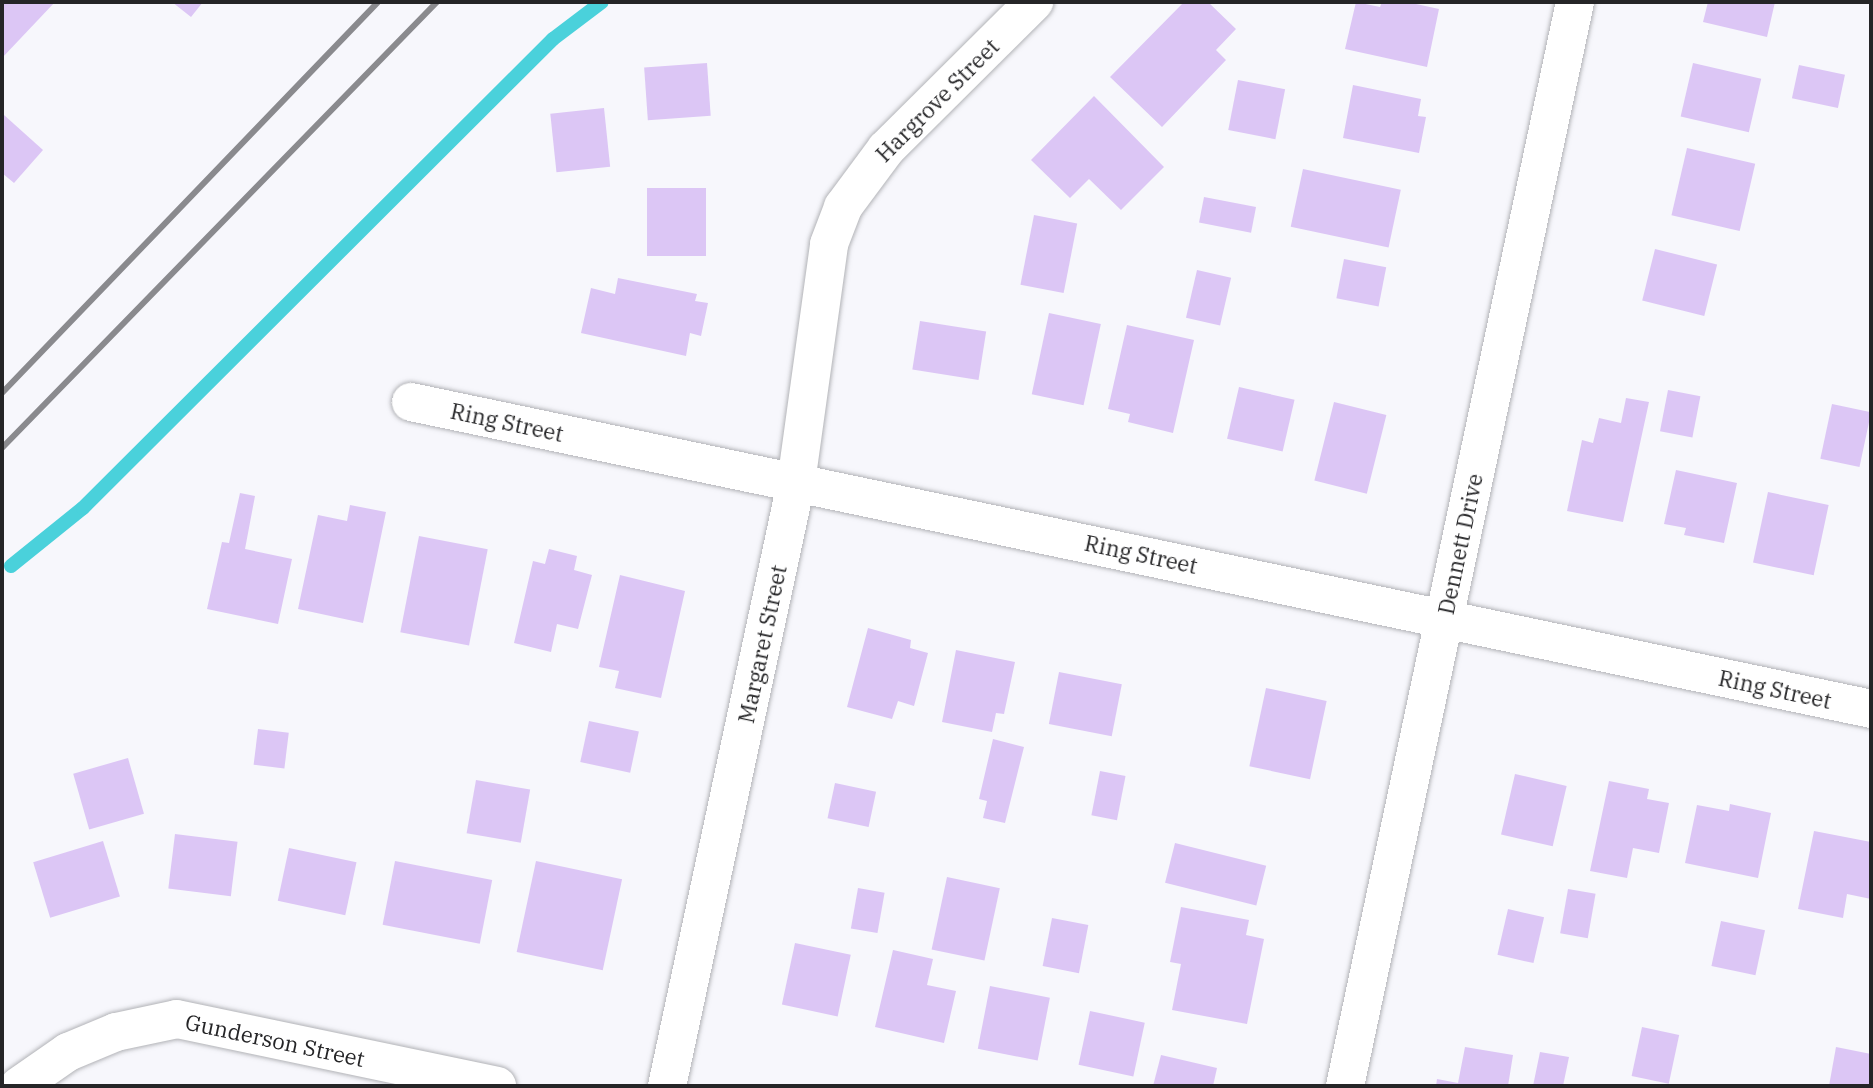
<!DOCTYPE html>
<style>
body{margin:0}
#map{position:relative;width:1873px;height:1088px;overflow:hidden;background:#f7f7fc;font-family:"IBM Plex Serif",serif}
div>[style]{position:absolute}
.stream>*{height:14px;margin:-7px;padding:0 7px;transform-origin:7px;border-radius:7px;background:#4ad1db}
.building>*{inset:0;background:#dcc6f5;transform-origin:0 0}
.roads{filter:drop-shadow(0 0 2px #b2b3b7) drop-shadow(0 0 2px #b2b3b7)}
.minor>*{height:38px;margin:-19px;padding:0 19px;transform-origin:19px;border-radius:19px;background:#fff}
.rail>*{height:6px;margin:-3px;padding:0 3px;transform-origin:3px;border-radius:3px;background:#8a8a8e}
span{translate:-50% -50%;white-space:nowrap;text-align:center;line-height:1.15;-webkit-text-stroke:6px #fff;paint-order:stroke}
.street-label{font-size:22px;color:#252527}
.frame{position:absolute;inset:0;border:4px solid #252527;pointer-events:none}
</style>
<div id="map">
<div class="stream">
<div style="left:11px;top:566px;width:92px;rotate:-38.9deg"></div>
<div style="left:83px;top:508px;width:664px;rotate:-44.94deg"></div>
<div style="left:553px;top:39px;width:61px;rotate:-37.1deg"></div>
</div>
<div class="building">
<div style="clip-path:polygon(2px 2px,55px 2px,2px 58px)"></div>
<div style="clip-path:polygon(172px 2px,203px 2px,191px 17px)"></div>
<div style="clip-path:polygon(1184px 2px,1208px 2px,1236px 29px,1216px 50px,1226px 60px,1162px 127px,1110px 77px)"></div>
<div style="clip-path:polygon(1356px 2px,1380px 7px,1382px 2px,1407px 2px,1439px 9px,1427px 67px,1345px 49px)"></div>
<div style="clip-path:polygon(1708px 2px,1775px 2px,1767px 37px,1703px 22px)"></div>
<div style="left:707px;top:63px;width:53px;height:63px;rotate:86deg"></div>
<div style="left:1693px;top:63px;width:70px;height:55px;rotate:13deg"></div>
<div style="left:1799px;top:65px;width:47px;height:34px;rotate:12deg"></div>
<div style="left:1238px;top:80px;width:48px;height:51px;rotate:11deg"></div>
<div style="clip-path:polygon(1353px 85px,1421px 99px,1418px 116px,1426px 117px,1419px 153px,1343px 138px)"></div>
<div style="clip-path:polygon(1094px 96px,1164px 167px,1121px 210px,1089px 179px,1070px 198px,1031px 160px)"></div>
<div style="left:604px;top:108px;width:59px;height:54px;rotate:84deg"></div>
<div style="clip-path:polygon(4px 115px,43px 150px,14px 183px,2px 173px)"></div>
<div style="left:1687px;top:148px;width:70px;height:69px;rotate:13deg"></div>
<div style="left:1303px;top:169px;width:100px;height:59px;rotate:12deg"></div>
<div style="left:647px;top:188px;width:59px;height:68px"></div>
<div style="left:1204px;top:197px;width:53px;height:26px;rotate:11deg"></div>
<div style="left:1034px;top:215px;width:44px;height:71px;rotate:11deg"></div>
<div style="left:1655px;top:249px;width:64px;height:53px;rotate:14deg"></div>
<div style="left:1344px;top:259px;width:43px;height:40px;rotate:11deg"></div>
<div style="left:1197px;top:270px;width:35px;height:49px;rotate:13deg"></div>
<div style="clip-path:polygon(618px 278px,697px 294px,695px 301px,708px 303px,701px 336px,690px 333px,686px 356px,581px 333px,591px 288px,615px 294px)"></div>
<div style="left:1049px;top:313px;width:53px;height:83px;rotate:12deg"></div>
<div style="left:920px;top:321px;width:67px;height:49px;rotate:9deg"></div>
<div style="clip-path:polygon(1127px 325px,1194px 340px,1173px 433px,1128px 422px,1130px 414px,1108px 409px)"></div>
<div style="left:1239px;top:387px;width:57px;height:53px;rotate:13deg"></div>
<div style="left:1668px;top:390px;width:33px;height:42px;rotate:11deg"></div>
<div style="clip-path:polygon(1626px 398px,1649px 402px,1623px 522px,1567px 511px,1582px 440px,1593px 443px,1599px 418px,1621px 423px)"></div>
<div style="left:1334px;top:402px;width:54px;height:81px;rotate:14deg"></div>
<div style="left:1832px;top:404px;width:40px;height:56px;rotate:12deg"></div>
<div style="clip-path:polygon(1676px 470px,1737px 483px,1724px 543px,1684px 535px,1686px 528px,1664px 524px)"></div>
<div style="left:1768px;top:492px;width:62px;height:72px;rotate:12deg"></div>
<div style="clip-path:polygon(240px 493px,255px 496px,245px 549px,292px 559px,278px 624px,207px 609px,222px 542px,229px 543px)"></div>
<div style="clip-path:polygon(350px 505px,386px 512px,363px 623px,298px 609px,318px 515px,347px 521px)"></div>
<div style="left:419px;top:536px;width:70px;height:98px;rotate:11deg"></div>
<div style="clip-path:polygon(549px 549px,577px 556px,574px 570px,592px 575px,578px 629px,557px 624px,551px 652px,514px 643px,533px 561px,545px 564px)"></div>
<div style="clip-path:polygon(620px 575px,685px 591px,661px 698px,615px 688px,619px 671px,599px 667px)"></div>
<div style="clip-path:polygon(868px 628px,911px 640px,910px 648px,928px 653px,914px 706px,898px 701px,892px 719px,847px 707px)"></div>
<div style="clip-path:polygon(956px 650px,1015px 662px,1004px 714px,996px 713px,992px 732px,942px 722px)"></div>
<div style="left:1059px;top:672px;width:64px;height:53px;rotate:11deg"></div>
<div style="left:1266px;top:688px;width:62px;height:80px;rotate:12deg"></div>
<div style="left:589px;top:721px;width:51px;height:42px;rotate:12deg"></div>
<div style="left:258px;top:729px;width:31px;height:36px;rotate:7deg"></div>
<div style="clip-path:polygon(993px 739px,1024px 747px,1005px 823px,983px 818px,987px 801px,979px 799px)"></div>
<div style="left:128px;top:758px;width:58px;height:57px;rotate:74deg"></div>
<div style="left:1100px;top:771px;width:26px;height:45px;rotate:11deg"></div>
<div style="left:1515px;top:774px;width:53px;height:62px;rotate:13deg"></div>
<div style="left:476px;top:780px;width:55px;height:54px;rotate:10deg"></div>
<div style="clip-path:polygon(1609px 781px,1649px 789px,1647px 799px,1669px 803px,1659px 853px,1633px 848px,1627px 878px,1590px 871px)"></div>
<div style="left:835px;top:783px;width:42px;height:36px;rotate:12deg"></div>
<div style="clip-path:polygon(1730px 804px,1771px 813px,1758px 878px,1685px 863px,1697px 805px,1729px 811px)"></div>
<div style="clip-path:polygon(1814px 831px,1871px 842px,1871px 899px,1847px 894px,1843px 918px,1798px 909px)"></div>
<div style="left:175px;top:834px;width:63px;height:55px;rotate:7deg"></div>
<div style="left:103px;top:841px;width:58px;height:73px;rotate:73deg"></div>
<div style="left:1175px;top:843px;width:94px;height:41px;rotate:14deg"></div>
<div style="left:289px;top:848px;width:69px;height:54px;rotate:12deg"></div>
<div style="left:395px;top:861px;width:99px;height:65px;rotate:11deg"></div>
<div style="left:536px;top:861px;width:88px;height:93px;rotate:12deg"></div>
<div style="left:947px;top:877px;width:54px;height:74px;rotate:12deg"></div>
<div style="left:858px;top:888px;width:27px;height:41px;rotate:10deg"></div>
<div style="left:1568px;top:889px;width:28px;height:45px;rotate:10deg"></div>
<div style="clip-path:polygon(1181px 907px,1249px 920px,1246px 935px,1264px 939px,1247px 1024px,1172px 1010px,1181px 964px,1170px 962px)"></div>
<div style="left:1508px;top:909px;width:37px;height:47px;rotate:13deg"></div>
<div style="left:1052px;top:918px;width:37px;height:49px;rotate:11deg"></div>
<div style="left:1721px;top:921px;width:45px;height:46px;rotate:12deg"></div>
<div style="left:795px;top:943px;width:57px;height:63px;rotate:12deg"></div>
<div style="clip-path:polygon(893px 950px,933px 959px,927px 985px,956px 991px,944px 1043px,875px 1027px)"></div>
<div style="left:990px;top:986px;width:61px;height:64px;rotate:11deg"></div>
<div style="left:1090px;top:1011px;width:56px;height:55px;rotate:12deg"></div>
<div style="left:1642px;top:1027px;width:38px;height:50px;rotate:12deg"></div>
<div style="clip-path:polygon(1465px 1047px,1513px 1055px,1508px 1086px,1436px 1086px,1437px 1079px,1458px 1083px)"></div>
<div style="clip-path:polygon(1836px 1047px,1871px 1054px,1871px 1086px,1829px 1086px)"></div>
<div style="clip-path:polygon(1540px 1052px,1569px 1057px,1563px 1086px,1533px 1086px)"></div>
<div style="clip-path:polygon(1161px 1055px,1217px 1068px,1213px 1086px,1153px 1086px)"></div>
</div>
<div class="roads">
<div class="minor">
<div style="left:411px;top:402px;width:1492px;rotate:11.87deg"></div>
<div style="left:19px;top:1086px;width:60px;rotate:-34.8deg"></div>
<div style="left:68px;top:1052px;width:52px;rotate:-22.6deg"></div>
<div style="left:116px;top:1032px;width:62px;rotate:-12deg"></div>
<div style="left:177px;top:1019px;width:327px;rotate:11.8deg"></div>
<div style="left:667px;top:1086px;width:617px;rotate:-77.92deg"></div>
<div style="left:796px;top:483px;width:241px;rotate:-82.1deg"></div>
<div style="left:829px;top:244px;width:40px;rotate:-69deg"></div>
<div style="left:843px;top:207px;width:72px;rotate:-53.4deg"></div>
<div style="left:886px;top:149px;width:209px;rotate:-44.8deg"></div>
<div style="left:1345px;top:1086px;width:1108px;rotate:-78.02deg"></div>
</div>
</div>
<div class="rail">
<div style="left:2px;top:393px;width:542px;rotate:-46.12deg"></div>
<div style="left:2px;top:448px;width:623px;rotate:-45.72deg"></div>
</div>
<div class="street-label">
<span style="left:937px;top:100px;rotate:-45deg">Hargrove Street</span>
<span style="left:507px;top:422px;rotate:12deg">Ring Street</span>
<span style="left:1460px;top:544px;rotate:-78deg">Dennett Drive</span>
<span style="left:1141px;top:554px;rotate:12deg">Ring Street</span>
<span style="left:762px;top:644px;rotate:-78deg">Margaret Street</span>
<span style="left:1775px;top:689px;rotate:12deg">Ring Street</span>
<span style="left:275px;top:1040px;rotate:12deg">Gunderson Street</span>
</div>
<div class="frame"></div>
</div>
